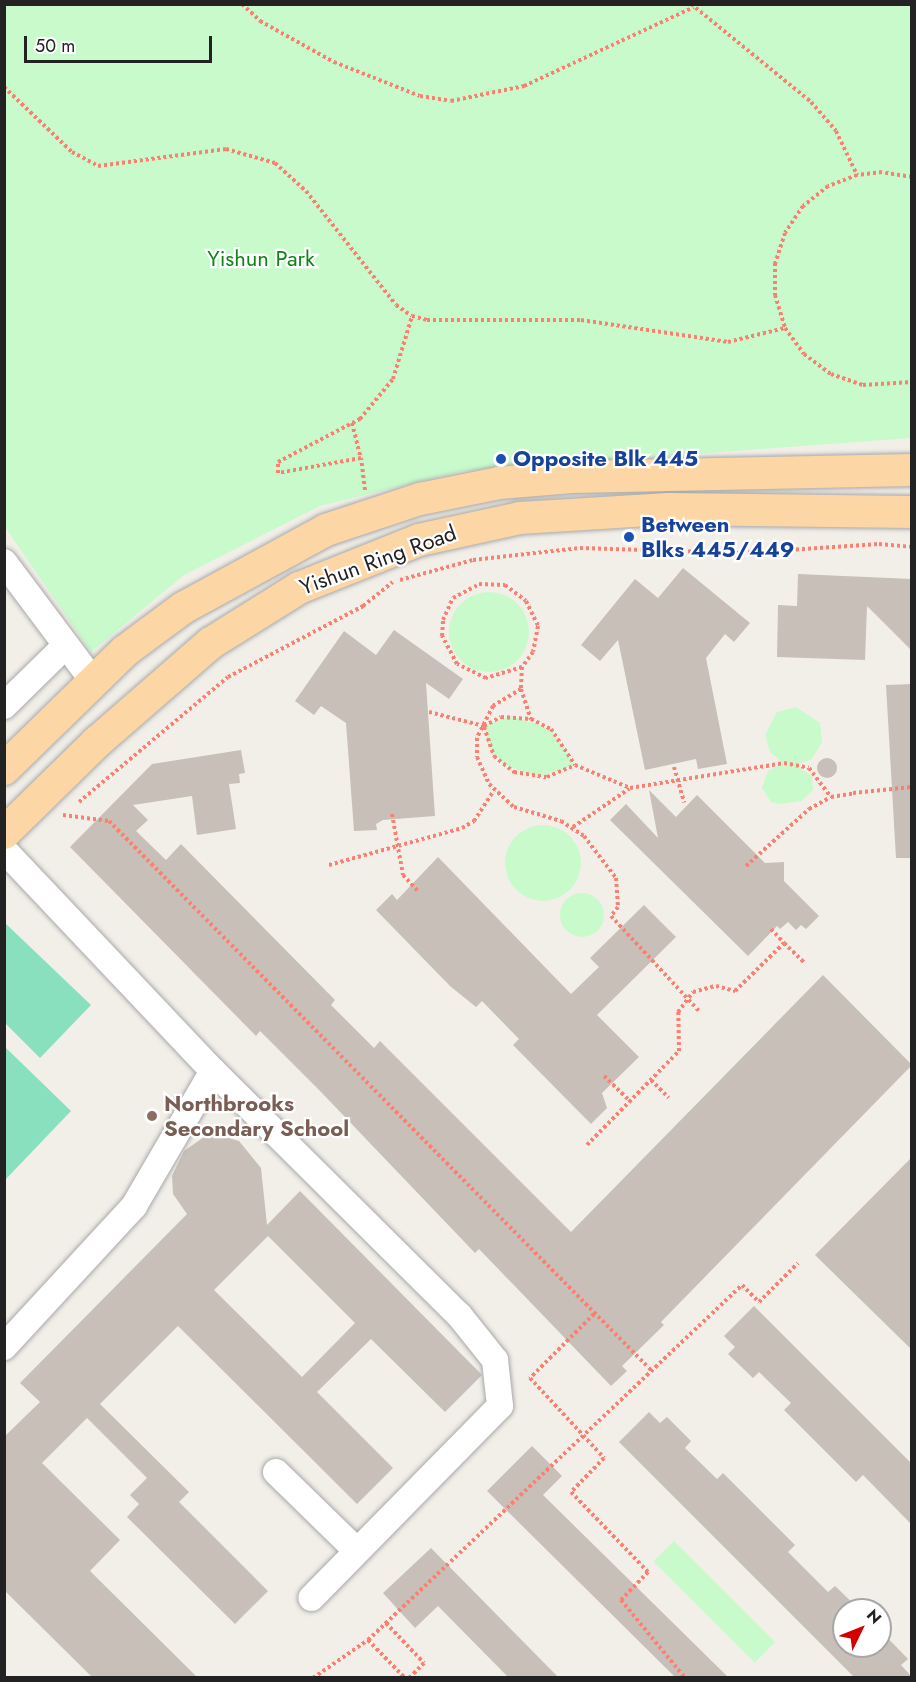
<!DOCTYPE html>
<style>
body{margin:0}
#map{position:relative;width:916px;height:1682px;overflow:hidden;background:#f2efe9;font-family:Jost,sans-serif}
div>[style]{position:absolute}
.park>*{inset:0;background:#c8facc;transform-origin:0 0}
.round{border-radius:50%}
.pitch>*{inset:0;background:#88e0be}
.building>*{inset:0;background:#c7bfb8}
.path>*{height:4px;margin-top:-2px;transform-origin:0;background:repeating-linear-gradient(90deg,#fa8072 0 3px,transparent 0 6px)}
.roads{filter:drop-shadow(0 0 2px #a9a9a9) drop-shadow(0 0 2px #a9a9a9)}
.minor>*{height:26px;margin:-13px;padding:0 13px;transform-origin:13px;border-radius:13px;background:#fff}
.major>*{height:32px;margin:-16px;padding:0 16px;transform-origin:16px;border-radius:16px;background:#fcd6a4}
.dots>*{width:16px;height:16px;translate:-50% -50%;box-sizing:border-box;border:3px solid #fff;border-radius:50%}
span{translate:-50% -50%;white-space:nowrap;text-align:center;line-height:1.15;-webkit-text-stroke:4.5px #fff;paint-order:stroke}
.park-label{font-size:22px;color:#0c8416}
.transit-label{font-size:22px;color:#164399;font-weight:700}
.left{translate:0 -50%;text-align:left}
.street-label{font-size:22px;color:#222}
.education-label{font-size:22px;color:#785e54;font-weight:700}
.frame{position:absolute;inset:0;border:6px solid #222;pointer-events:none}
.north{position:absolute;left:832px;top:1598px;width:60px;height:60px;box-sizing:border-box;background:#fff;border:2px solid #a7a7a7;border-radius:50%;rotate:47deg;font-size:16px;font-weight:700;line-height:24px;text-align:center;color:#222}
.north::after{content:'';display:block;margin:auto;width:21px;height:27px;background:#d40000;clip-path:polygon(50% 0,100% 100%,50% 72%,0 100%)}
.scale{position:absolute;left:24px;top:36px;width:188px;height:27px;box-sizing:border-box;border:3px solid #222;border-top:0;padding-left:8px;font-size:18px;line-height:21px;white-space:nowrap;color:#222;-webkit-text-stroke:4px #fff;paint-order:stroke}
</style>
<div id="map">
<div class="park">
<div style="clip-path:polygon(4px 5px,911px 5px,911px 438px,463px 471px,320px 506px,184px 575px,91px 652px,5px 527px)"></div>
<div class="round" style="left:449px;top:592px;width:80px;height:80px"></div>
<div style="clip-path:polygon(796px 707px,820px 723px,822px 742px,812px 759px,795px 765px,812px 776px,813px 790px,801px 801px,780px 804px,771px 802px,762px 788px,768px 771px,783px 763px,770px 752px,765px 735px,777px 712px)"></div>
<div style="clip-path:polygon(511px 716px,551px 729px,575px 765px,538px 778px,503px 764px,489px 747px,484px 726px)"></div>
<div class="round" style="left:505px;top:825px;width:76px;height:76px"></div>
<div class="round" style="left:560px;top:893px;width:44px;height:44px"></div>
<div style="left:674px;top:1541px;width:143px;height:29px;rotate:45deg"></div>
</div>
<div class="pitch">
<div style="clip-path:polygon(4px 922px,91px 1005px,40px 1058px,5px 1023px)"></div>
<div style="clip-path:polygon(4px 1046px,71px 1111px,5px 1180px,4px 1180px)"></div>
</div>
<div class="building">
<div style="clip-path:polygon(683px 568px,750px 623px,734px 642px,725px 634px,706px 658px,727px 764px,698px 769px,696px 759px,645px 770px,618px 640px,600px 661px,581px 645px,635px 579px,658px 598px)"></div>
<div style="clip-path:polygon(798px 574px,912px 579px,912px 651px,867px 606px,865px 660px,777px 657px,778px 605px,797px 606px)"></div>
<div style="clip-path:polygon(394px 630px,463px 679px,449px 699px,426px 683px,435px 816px,383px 820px,376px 824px,377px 830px,354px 831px,346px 723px,321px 706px,314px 715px,295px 701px,344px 631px,376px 655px)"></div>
<div style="clip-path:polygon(912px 684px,912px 858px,896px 858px,886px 685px)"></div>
<div style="clip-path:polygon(241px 750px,245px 773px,239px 774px,240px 783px,229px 784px,236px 829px,197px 835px,192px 796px,133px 805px,148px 820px,136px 831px,166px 860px,181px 844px,335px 1000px,331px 1005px,374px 1048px,380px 1041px,571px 1232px,823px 975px,912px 1065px,661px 1322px,664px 1325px,622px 1366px,627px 1371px,611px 1386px,479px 1249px,475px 1253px,322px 1093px,260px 1031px,256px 1036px,70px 847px,152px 764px)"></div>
<div class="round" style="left:817px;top:758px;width:20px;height:20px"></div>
<div style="clip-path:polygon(649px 790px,676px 817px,697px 795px,765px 863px,784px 862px,784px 881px,819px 916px,806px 929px,801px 925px,796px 930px,788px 922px,780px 929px,777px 926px,748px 956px,610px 820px,626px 804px,658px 838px)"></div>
<div style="clip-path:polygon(438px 857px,571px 994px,599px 967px,590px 958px,644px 905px,676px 937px,597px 1015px,639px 1057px,602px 1093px,607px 1108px,591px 1124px,513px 1045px,519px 1039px,482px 1001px,476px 1007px,450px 986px,376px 910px,392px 894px,397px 900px)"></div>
<div style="clip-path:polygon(evenodd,222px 1136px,239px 1141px,261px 1168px,267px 1225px,300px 1191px,482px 1375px,445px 1412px,371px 1339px,317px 1392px,393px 1468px,357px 1504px,178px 1326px,100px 1404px,189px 1492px,179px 1502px,268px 1591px,235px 1624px,127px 1517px,139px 1504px,130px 1495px,147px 1478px,87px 1418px,42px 1463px,120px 1540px,90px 1571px,197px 1677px,92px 1677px,4px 1590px,4px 1437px,40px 1402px,20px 1383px,187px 1214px,173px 1194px,172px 1176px,184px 1151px,204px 1137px,222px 1136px,268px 1236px,355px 1323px,302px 1377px,214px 1290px,268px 1236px)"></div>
<div style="clip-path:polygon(912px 1157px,912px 1350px,815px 1255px)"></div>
<div style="clip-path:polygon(754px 1306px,912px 1464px,912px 1525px,863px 1475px,856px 1482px,784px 1410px,791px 1403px,759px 1372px,753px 1378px,728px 1354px,735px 1347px,724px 1336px)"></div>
<div style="clip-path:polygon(649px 1412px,660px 1423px,667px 1417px,691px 1441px,685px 1448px,717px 1479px,723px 1473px,795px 1545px,788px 1552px,828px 1592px,835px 1586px,860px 1610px,844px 1610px,844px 1646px,880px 1646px,880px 1630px,908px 1659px,901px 1665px,912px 1677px,854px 1677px,619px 1442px)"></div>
<div style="clip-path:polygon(532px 1446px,562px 1476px,543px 1495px,728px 1677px,675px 1677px,487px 1491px)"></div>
<div style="clip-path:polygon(431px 1548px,558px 1677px,508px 1677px,438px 1606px,415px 1628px,383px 1593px)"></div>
</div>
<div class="path">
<div style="left:242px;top:4px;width:25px;rotate:43deg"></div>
<div style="left:260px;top:21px;width:85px;rotate:29deg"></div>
<div style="left:334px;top:62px;width:92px;rotate:21.6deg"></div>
<div style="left:420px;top:96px;width:31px;rotate:9deg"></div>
<div style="left:451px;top:101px;width:75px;rotate:-11.6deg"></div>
<div style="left:524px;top:86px;width:187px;rotate:-24.9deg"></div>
<div style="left:691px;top:4px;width:155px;rotate:39.2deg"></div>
<div style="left:811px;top:102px;width:38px;rotate:49deg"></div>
<div style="left:836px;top:131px;width:49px;rotate:64.5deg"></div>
<div style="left:4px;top:87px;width:94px;rotate:43.7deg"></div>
<div style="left:72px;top:152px;width:30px;rotate:28deg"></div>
<div style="left:98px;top:166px;width:129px;rotate:-7.6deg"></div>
<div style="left:226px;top:149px;width:51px;rotate:15.9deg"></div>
<div style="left:275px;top:163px;width:42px;rotate:42.1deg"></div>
<div style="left:306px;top:191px;width:145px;rotate:51.7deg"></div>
<div style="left:396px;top:305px;width:19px;rotate:35deg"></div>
<div style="left:412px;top:316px;width:16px;rotate:15deg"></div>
<div style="left:427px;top:320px;width:154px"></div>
<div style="left:581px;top:320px;width:149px;rotate:8.5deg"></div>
<div style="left:728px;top:342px;width:59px;rotate:-13.8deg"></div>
<div style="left:912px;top:177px;width:30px;rotate:-171deg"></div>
<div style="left:882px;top:172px;width:25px;rotate:173deg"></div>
<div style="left:857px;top:175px;width:31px;rotate:159deg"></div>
<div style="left:828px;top:186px;width:32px;rotate:141deg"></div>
<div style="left:803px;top:206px;width:32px;rotate:124deg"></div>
<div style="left:785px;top:233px;width:32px;rotate:108deg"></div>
<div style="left:775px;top:263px;width:32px;rotate:90deg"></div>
<div style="left:775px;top:295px;width:34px;rotate:73deg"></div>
<div style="left:785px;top:328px;width:32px;rotate:54deg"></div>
<div style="left:804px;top:354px;width:34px;rotate:37deg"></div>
<div style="left:831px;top:374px;width:34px;rotate:19deg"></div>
<div style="left:863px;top:385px;width:49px;rotate:-3.5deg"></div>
<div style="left:352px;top:423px;width:36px;rotate:76deg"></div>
<div style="left:365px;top:490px;width:32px;rotate:-97deg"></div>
<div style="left:361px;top:458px;width:84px;rotate:169.8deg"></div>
<div style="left:278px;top:473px;width:11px;rotate:-90deg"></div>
<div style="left:278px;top:462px;width:93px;rotate:-27.7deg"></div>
<div style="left:360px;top:419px;width:52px;rotate:-50.5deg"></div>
<div style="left:393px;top:379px;width:66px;rotate:-73.2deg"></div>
<div style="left:400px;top:580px;width:76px;rotate:-15.3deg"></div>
<div style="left:473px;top:560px;width:108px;rotate:-6.4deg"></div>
<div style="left:580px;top:548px;width:162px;rotate:1.8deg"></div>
<div style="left:742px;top:553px;width:137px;rotate:-3.8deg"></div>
<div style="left:879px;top:544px;width:33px;rotate:5deg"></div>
<div style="left:522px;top:667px;width:38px;rotate:163deg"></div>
<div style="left:486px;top:678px;width:32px;rotate:-154deg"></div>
<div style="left:457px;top:664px;width:32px;rotate:-118deg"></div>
<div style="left:442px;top:636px;width:16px;rotate:-86deg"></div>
<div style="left:443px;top:620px;width:24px;rotate:-66deg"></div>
<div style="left:453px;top:598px;width:30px;rotate:-28deg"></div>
<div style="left:479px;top:584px;width:26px;rotate:2deg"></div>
<div style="left:505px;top:585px;width:26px;rotate:37deg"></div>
<div style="left:526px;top:601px;width:28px;rotate:64deg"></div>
<div style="left:538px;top:626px;width:26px;rotate:101deg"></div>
<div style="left:533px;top:652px;width:19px;rotate:126deg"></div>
<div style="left:522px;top:667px;width:22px;rotate:93deg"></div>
<div style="left:521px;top:689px;width:33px;rotate:149deg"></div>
<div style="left:493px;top:706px;width:36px;rotate:117deg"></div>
<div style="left:477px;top:738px;width:19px;rotate:90deg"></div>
<div style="left:477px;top:757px;width:30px;rotate:66deg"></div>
<div style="left:489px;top:784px;width:34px;rotate:43deg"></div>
<div style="left:514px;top:807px;width:49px;rotate:16.6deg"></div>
<div style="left:561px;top:821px;width:27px;rotate:33deg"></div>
<div style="left:584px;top:836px;width:53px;rotate:52.7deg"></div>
<div style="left:616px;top:878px;width:29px;rotate:86deg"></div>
<div style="left:618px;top:907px;width:11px;rotate:128deg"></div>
<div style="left:611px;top:916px;width:129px;rotate:47.2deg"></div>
<div style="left:521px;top:689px;width:32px;rotate:72deg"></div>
<div style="left:429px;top:712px;width:57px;rotate:14.3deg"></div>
<div style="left:484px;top:726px;width:19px;rotate:-28deg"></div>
<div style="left:501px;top:717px;width:30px;rotate:4deg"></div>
<div style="left:531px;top:719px;width:22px;rotate:27deg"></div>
<div style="left:551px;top:729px;width:43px;rotate:56.3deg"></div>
<div style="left:575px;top:765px;width:60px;rotate:22.7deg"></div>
<div style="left:630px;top:788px;width:156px;rotate:-9.2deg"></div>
<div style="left:784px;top:763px;width:25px;rotate:11deg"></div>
<div style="left:809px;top:768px;width:36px;rotate:53deg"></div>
<div style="left:484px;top:727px;width:31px;rotate:71deg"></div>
<div style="left:494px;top:756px;width:26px;rotate:39deg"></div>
<div style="left:514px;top:772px;width:33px;rotate:9deg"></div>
<div style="left:547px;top:777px;width:30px;rotate:-23deg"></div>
<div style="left:674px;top:767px;width:37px;rotate:74deg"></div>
<div style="left:853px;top:793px;width:59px;rotate:-5.8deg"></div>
<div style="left:79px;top:802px;width:194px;rotate:-40deg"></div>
<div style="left:228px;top:677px;width:153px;rotate:-27.7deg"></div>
<div style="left:363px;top:606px;width:38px;rotate:-39deg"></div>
<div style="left:392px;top:814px;width:62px;rotate:79.8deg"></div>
<div style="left:403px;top:875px;width:22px;rotate:47deg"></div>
<div style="left:63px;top:815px;width:46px;rotate:7.4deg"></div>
<div style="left:109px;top:821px;width:773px;rotate:45.37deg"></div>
<div style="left:573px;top:827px;width:68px;rotate:-34.2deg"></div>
<div style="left:329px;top:865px;width:138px;rotate:-15.5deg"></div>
<div style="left:462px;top:828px;width:14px;rotate:-30deg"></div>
<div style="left:474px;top:821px;width:37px;rotate:-57deg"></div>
<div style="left:746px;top:866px;width:85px;rotate:-42.1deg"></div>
<div style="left:809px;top:809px;width:25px;rotate:-29deg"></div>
<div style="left:831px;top:797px;width:24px;rotate:-9deg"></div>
<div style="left:771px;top:929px;width:19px;rotate:47deg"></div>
<div style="left:604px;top:1076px;width:36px;rotate:44deg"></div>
<div style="left:651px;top:1080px;width:25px;rotate:45deg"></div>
<div style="left:587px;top:1145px;width:132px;rotate:-45.6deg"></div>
<div style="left:679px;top:1051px;width:39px;rotate:-91deg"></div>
<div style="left:678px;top:1012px;width:25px;rotate:-53deg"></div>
<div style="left:693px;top:992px;width:24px;rotate:-15deg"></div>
<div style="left:716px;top:986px;width:20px;rotate:15deg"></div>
<div style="left:735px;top:991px;width:69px;rotate:-44.4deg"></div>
<div style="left:784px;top:943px;width:29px;rotate:44deg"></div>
<div style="left:594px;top:1314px;width:91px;rotate:135deg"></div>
<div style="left:530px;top:1378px;width:109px;rotate:47.2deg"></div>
<div style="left:604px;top:1458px;width:47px;rotate:134.1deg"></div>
<div style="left:571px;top:1492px;width:111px;rotate:46.1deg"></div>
<div style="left:648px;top:1572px;width:39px;rotate:134deg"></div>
<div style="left:621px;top:1600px;width:101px;rotate:50.6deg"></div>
<div style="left:386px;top:1623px;width:55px;rotate:46.5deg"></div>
<div style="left:424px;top:1663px;width:21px;rotate:135deg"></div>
<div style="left:368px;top:1640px;width:53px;rotate:45.8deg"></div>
<div style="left:313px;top:1678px;width:67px;rotate:-34.6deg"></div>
<div style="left:368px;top:1640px;width:516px;rotate:-43.51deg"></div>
<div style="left:742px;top:1285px;width:24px;rotate:45deg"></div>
<div style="left:759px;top:1302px;width:55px;rotate:-45deg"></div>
</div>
<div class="roads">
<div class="minor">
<div style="left:4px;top:562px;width:149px;rotate:53.2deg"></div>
<div style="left:4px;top:706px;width:87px;rotate:-44.5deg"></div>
<div style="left:4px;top:850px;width:304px;rotate:46.6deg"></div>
<div style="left:213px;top:1071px;width:346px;rotate:44.8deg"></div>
<div style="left:459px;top:1315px;width:58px;rotate:51.3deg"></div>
<div style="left:495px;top:1360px;width:46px;rotate:83.8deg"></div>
<div style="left:500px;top:1406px;width:269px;rotate:134.5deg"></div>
<div style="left:4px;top:1347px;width:192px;rotate:-47.3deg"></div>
<div style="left:134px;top:1206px;width:156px;rotate:-59.7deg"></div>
<div style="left:276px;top:1472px;width:113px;rotate:44.3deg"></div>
</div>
<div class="major">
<div style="left:4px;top:769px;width:169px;rotate:-44.3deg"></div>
<div style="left:125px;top:651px;width:72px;rotate:-36.6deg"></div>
<div style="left:183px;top:608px;width:163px;rotate:-28.6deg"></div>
<div style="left:326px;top:530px;width:99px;rotate:-18.3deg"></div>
<div style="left:420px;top:499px;width:81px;rotate:-11.4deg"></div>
<div style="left:499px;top:483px;width:73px;rotate:-4.7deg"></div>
<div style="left:572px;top:477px;width:340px;rotate:-1.2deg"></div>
<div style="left:4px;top:833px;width:130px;rotate:-44.4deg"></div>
<div style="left:97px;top:742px;width:151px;rotate:-41deg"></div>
<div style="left:211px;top:643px;width:104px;rotate:-32deg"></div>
<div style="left:299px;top:588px;width:129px;rotate:-21.8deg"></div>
<div style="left:419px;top:540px;width:103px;rotate:-12.3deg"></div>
<div style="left:520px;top:518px;width:149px;rotate:-3.5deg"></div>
<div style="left:669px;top:509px;width:243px;rotate:0.7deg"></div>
</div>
</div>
<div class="dots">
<div style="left:501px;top:459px;background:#1a4fb4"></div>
<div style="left:629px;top:537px;background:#1a4fb4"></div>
<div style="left:152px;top:1116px;background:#8d6e63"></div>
</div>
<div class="park-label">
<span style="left:261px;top:259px">Yishun Park</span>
</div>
<div class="transit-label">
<span class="left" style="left:513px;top:459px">Opposite Blk 445</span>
<span class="left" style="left:641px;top:537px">Between<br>Blks 445/449</span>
</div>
<div class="street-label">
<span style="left:378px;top:560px;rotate:-20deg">Yishun Ring Road</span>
</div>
<div class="education-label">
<span class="left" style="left:164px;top:1116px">Northbrooks<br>Secondary School</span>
</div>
<div class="frame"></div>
<div class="north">N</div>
<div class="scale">50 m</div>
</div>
